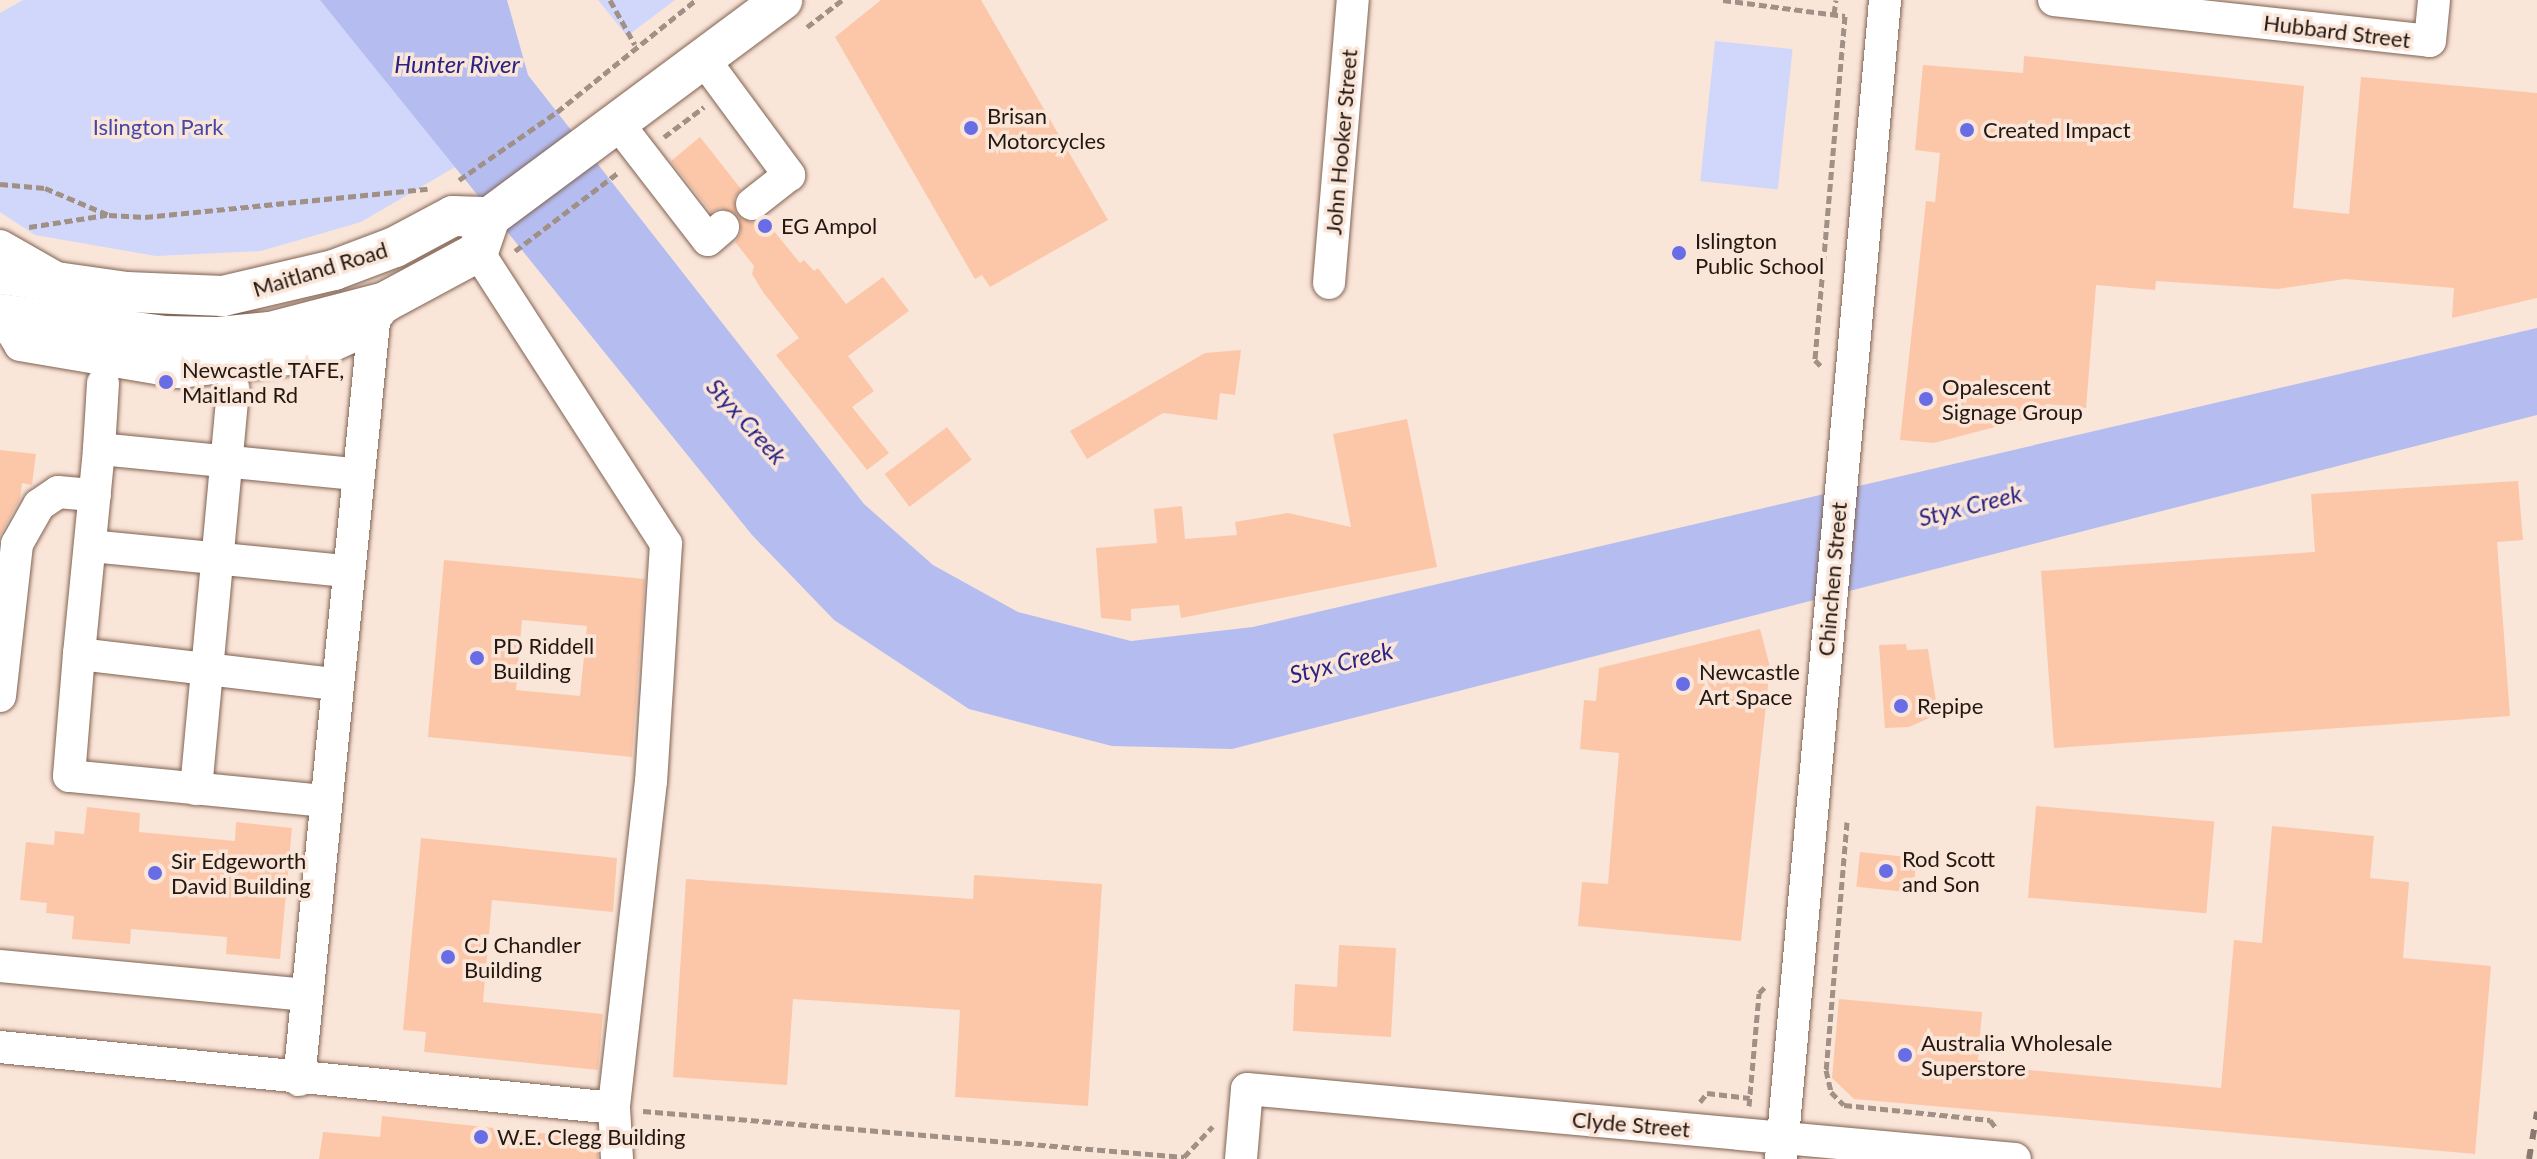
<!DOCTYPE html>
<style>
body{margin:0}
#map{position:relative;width:2537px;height:1159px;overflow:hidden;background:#fae5d9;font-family:Lato,sans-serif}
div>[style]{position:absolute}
.green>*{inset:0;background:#d1d7fa;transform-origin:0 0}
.water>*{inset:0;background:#b5bdf0}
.building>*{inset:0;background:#fcc7a9;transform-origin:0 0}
.path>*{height:5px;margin-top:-2.5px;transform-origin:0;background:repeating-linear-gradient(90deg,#a19086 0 8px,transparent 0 12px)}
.roads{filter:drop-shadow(0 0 2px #806251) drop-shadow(0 0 2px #806251)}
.minor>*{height:32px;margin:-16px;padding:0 16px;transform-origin:16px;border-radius:16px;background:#fff}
.major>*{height:40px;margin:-20px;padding:0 20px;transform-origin:20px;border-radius:20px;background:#fff}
.rail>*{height:6px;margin-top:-3px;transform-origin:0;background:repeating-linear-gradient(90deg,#897970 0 10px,transparent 0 20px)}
.dots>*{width:22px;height:22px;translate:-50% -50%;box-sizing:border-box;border:4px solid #fae5d9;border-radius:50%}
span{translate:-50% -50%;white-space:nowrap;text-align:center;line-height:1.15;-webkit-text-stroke:7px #fae5d9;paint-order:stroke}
.street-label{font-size:22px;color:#231710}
.poi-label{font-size:22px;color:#231710}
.left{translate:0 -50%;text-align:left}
.park-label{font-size:22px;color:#4547a7}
.water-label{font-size:24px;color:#2a2381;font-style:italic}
</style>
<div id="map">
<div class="green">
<div style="clip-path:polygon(23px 0,320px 0,457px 166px,361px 222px,261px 251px,156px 256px,35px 235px,0 212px,0 13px)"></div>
<div style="clip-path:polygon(598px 0,675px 0,627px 36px)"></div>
<div style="left:1715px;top:41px;width:78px;height:141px;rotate:6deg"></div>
</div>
<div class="water">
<div style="clip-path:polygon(320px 0,507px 0,528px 75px,864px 504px,933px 565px,1018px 612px,1131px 641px,1253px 627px,2537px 328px,2537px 415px,1232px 749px,1112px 746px,969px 709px,834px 620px,752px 535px)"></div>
</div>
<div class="building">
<div style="clip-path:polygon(881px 0,981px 0,1108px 220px,990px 287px,982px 275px,975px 279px,835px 37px)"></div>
<div style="clip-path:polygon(2024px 56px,2304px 86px,2293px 208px,2349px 214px,2361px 77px,2537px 93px,2537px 298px,2452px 318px,2454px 288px,2345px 279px,2278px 289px,2156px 281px,2155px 290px,2096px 285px,2086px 408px,2046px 404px,2045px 414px,1934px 443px,1900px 440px,1926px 201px,1935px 202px,1940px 153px,1915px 150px,1923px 65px,2023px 73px)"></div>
<div style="clip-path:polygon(700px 137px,741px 189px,734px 198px,736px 214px,720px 208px,711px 212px,671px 161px)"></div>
<div style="clip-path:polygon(739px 217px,754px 223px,764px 219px,800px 263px,804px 260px,814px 271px,818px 268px,846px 304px,883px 277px,909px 311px,848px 356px,874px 391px,852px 407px,889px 453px,867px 470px,776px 355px,799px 338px,763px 292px,752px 274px,754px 266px,735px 242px,741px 232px)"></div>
<div style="clip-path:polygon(1241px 350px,1235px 395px,1220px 393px,1217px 420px,1163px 413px,1087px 459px,1070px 431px,1205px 353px)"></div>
<div style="clip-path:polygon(1407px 419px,1437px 567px,1181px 618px,1179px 605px,1131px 609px,1131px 621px,1101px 618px,1096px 548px,1157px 543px,1154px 509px,1182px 506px,1185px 539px,1237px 535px,1235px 522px,1288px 513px,1351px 527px,1333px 434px)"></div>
<div style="left:947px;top:427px;width:41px;height:78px;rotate:53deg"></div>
<div style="clip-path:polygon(0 450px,36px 454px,32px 485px,22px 483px,20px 499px,0 535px)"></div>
<div style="clip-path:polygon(2518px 481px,2523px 540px,2497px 542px,2510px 716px,2054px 748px,2041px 571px,2315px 552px,2311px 494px)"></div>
<div style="clip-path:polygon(evenodd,444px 560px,645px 579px,632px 757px,428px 737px,444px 560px,522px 620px,587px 626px,580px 696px,516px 690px,522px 620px)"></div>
<div style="clip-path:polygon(1760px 629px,1770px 667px,1741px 941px,1578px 926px,1582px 882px,1608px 884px,1619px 753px,1580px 749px,1584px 700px,1596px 701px,1599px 668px)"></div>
<div style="clip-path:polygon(1906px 644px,1907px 650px,1928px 649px,1938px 714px,1909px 727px,1885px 728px,1879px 645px)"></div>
<div style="left:2036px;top:806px;width:179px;height:92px;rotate:5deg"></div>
<div style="clip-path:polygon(87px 807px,140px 813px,139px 832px,235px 841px,236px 822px,292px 828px,280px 959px,226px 954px,227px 937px,131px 929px,130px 944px,72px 939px,74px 916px,46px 913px,47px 903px,20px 900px,26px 842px,54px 845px,55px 831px,84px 834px)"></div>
<div style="clip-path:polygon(2272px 826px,2374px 836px,2370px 878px,2409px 882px,2403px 958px,2491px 966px,2475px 1154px,1854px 1099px,1832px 1078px,1839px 999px,1982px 1012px,1978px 1060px,2014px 1063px,2019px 1069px,2221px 1088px,2234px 940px,2262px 943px)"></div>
<div style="clip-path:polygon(421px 838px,617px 858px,613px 912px,492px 900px,483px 1002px,603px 1014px,598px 1070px,424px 1052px,426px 1032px,403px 1030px)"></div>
<div style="left:1860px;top:852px;width:57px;height:35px;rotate:6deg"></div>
<div style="clip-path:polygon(974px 875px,1102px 884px,1088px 1106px,955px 1097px,960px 1010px,793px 999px,787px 1085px,673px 1077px,686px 879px,973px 899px)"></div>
<div style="clip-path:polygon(1339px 945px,1396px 948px,1391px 1037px,1293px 1031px,1295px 984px,1337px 987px)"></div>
<div style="clip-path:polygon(382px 1116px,597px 1139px,598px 1159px,319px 1159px,323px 1132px,380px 1137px)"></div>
</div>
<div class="path">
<div style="left:610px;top:0;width:51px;rotate:60.9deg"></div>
<div style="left:1723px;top:0;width:123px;rotate:7.5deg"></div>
<div style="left:1845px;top:16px;width:345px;rotate:95deg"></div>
<div style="left:1815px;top:360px;width:8px;rotate:45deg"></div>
<div style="left:1834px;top:14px;width:14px;rotate:-82deg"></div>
<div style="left:807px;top:27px;width:44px;rotate:-37.6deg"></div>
<div style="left:664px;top:137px;width:50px;rotate:-36.9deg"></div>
<div style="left:459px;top:180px;width:119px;rotate:-34.8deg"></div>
<div style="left:557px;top:112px;width:179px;rotate:-38.9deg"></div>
<div style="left:0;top:184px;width:45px;rotate:5.1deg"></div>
<div style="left:45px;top:188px;width:69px;rotate:22.9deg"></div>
<div style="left:109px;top:215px;width:36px;rotate:3deg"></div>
<div style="left:145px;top:217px;width:284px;rotate:-5.7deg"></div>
<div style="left:29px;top:227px;width:78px;rotate:-8.9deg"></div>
<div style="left:515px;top:251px;width:131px;rotate:-37.2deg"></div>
<div style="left:1847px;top:822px;width:249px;rotate:94.8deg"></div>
<div style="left:1826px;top:1070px;width:23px;rotate:77deg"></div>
<div style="left:1831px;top:1092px;width:18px;rotate:45deg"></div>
<div style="left:1844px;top:1105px;width:147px;rotate:5.9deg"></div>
<div style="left:1990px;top:1120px;width:10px;rotate:53deg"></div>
<div style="left:1700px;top:1102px;width:11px;rotate:-52deg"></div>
<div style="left:1707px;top:1093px;width:43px;rotate:6.6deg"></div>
<div style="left:1749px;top:1106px;width:113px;rotate:-84.9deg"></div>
<div style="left:1759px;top:993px;width:8px;rotate:-45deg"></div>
<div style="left:643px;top:1111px;width:543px;rotate:4.86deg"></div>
<div style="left:1184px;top:1157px;width:42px;rotate:-46.9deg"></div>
</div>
<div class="roads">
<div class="minor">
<div style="left:2054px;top:0;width:378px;rotate:6.2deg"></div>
<div style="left:2430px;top:41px;width:41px;rotate:-84.4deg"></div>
<div style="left:705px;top:61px;width:142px;rotate:53.6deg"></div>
<div style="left:789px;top:175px;width:47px;rotate:141.9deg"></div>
<div style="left:619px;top:125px;width:145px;rotate:52.3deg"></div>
<div style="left:708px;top:240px;width:20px;rotate:-41deg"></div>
<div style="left:0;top:246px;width:64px;rotate:29.7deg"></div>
<div style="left:478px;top:252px;width:347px;rotate:57.2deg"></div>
<div style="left:666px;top:544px;width:237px;rotate:93.6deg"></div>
<div style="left:651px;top:781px;width:329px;rotate:96.5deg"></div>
<div style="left:614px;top:1108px;width:51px;rotate:86.6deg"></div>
<div style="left:1329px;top:283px;width:284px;rotate:-85.2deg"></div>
<div style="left:1px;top:314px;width:36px;rotate:58deg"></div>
<div style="left:20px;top:345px;width:161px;rotate:9.6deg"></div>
<div style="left:179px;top:372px;width:129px;rotate:-6.7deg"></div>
<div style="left:307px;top:357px;width:60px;rotate:-24.4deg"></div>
<div style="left:362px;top:332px;width:27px;rotate:-48deg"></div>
<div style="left:99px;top:449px;width:66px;rotate:-86.5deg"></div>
<div style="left:90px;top:546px;width:257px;rotate:5.6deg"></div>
<div style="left:79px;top:654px;width:259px;rotate:6.7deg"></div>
<div style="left:0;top:696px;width:153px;rotate:-83.6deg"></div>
<div style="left:17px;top:544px;width:45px;rotate:-60.6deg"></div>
<div style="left:39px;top:505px;width:23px;rotate:-34deg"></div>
<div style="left:58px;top:492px;width:37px;rotate:5deg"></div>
<div style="left:196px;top:789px;width:403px;rotate:-84.7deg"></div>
<div style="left:325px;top:801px;width:257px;rotate:-174.4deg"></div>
<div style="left:69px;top:776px;width:122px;rotate:-85.3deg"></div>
<div style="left:79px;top:654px;width:206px;rotate:-84.4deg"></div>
<div style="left:99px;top:449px;width:257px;rotate:5.6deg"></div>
<div style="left:0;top:966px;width:308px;rotate:5.4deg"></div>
<div style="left:0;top:1047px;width:617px;rotate:5.67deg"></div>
<div style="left:299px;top:1080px;width:762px;rotate:-84.35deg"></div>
<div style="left:1241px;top:1159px;width:70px;rotate:-85.1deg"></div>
<div style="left:1247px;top:1089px;width:771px;rotate:5.21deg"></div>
<div style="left:1781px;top:1159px;width:1164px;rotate:-84.87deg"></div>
</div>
<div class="major">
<div style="left:0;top:274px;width:128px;rotate:8.1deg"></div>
<div style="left:127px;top:292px;width:96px;rotate:2.4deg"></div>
<div style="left:223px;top:296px;width:114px;rotate:-13.2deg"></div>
<div style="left:334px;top:270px;width:65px;rotate:-20.7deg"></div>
<div style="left:395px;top:247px;width:66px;rotate:-28.1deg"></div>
<div style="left:453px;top:216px;width:37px;rotate:2deg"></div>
<div style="left:0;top:314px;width:165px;rotate:7.6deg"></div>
<div style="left:164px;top:336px;width:54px;rotate:1.1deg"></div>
<div style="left:218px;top:337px;width:52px;rotate:-5.5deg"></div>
<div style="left:270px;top:332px;width:119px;rotate:-14.6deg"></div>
<div style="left:385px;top:302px;width:106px;rotate:-28.3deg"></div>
<div style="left:478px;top:252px;width:37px;rotate:-71deg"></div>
<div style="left:490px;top:217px;width:364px;rotate:-36.6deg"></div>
</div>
</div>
<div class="rail">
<div style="left:2529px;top:1159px;width:48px;rotate:-80.3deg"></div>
</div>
<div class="dots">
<div style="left:971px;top:128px;background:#686de6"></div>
<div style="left:1967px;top:130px;background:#686de6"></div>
<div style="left:765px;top:226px;background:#686de6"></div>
<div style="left:1679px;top:253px;background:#686de6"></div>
<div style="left:166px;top:382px;background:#686de6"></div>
<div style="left:1926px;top:399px;background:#686de6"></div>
<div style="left:477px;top:658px;background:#686de6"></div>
<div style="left:1683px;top:684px;background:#686de6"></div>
<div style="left:1901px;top:706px;background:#686de6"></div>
<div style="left:1886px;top:871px;background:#686de6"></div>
<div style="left:155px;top:873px;background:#686de6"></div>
<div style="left:448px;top:957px;background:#686de6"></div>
<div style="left:1905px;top:1055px;background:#686de6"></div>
<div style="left:481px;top:1137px;background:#686de6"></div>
</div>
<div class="street-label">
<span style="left:2337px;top:31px;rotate:7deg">Hubbard Street</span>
<span style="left:1341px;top:142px;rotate:-85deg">John Hooker Street</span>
<span style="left:320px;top:269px;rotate:-17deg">Maitland Road</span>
<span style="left:1832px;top:579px;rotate:-85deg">Chinchen Street</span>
<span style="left:1631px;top:1124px;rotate:5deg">Clyde Street</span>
</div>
<div class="poi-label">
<span class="left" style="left:987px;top:128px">Brisan<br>Motorcycles</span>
<span class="left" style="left:1983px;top:130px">Created Impact</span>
<span class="left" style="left:781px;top:226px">EG Ampol</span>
<span class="left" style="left:1695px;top:253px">Islington<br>Public School</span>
<span class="left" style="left:182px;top:382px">Newcastle TAFE,<br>Maitland Rd</span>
<span class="left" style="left:1942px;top:399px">Opalescent<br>Signage Group</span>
<span class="left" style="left:493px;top:658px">PD Riddell<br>Building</span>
<span class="left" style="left:1699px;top:684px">Newcastle<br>Art Space</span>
<span class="left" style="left:1917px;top:706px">Repipe</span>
<span class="left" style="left:1902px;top:871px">Rod Scott<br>and Son</span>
<span class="left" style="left:171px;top:873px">Sir Edgeworth<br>David Building</span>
<span class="left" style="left:464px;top:957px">CJ Chandler<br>Building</span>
<span class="left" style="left:1921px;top:1055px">Australia Wholesale<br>Superstore</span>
<span class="left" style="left:497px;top:1137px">W.E. Clegg Building</span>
</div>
<div class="park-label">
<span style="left:158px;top:127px">Islington Park</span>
</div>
<div class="water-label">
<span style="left:457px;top:64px">Hunter River</span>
<span style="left:747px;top:421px;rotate:48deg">Styx Creek</span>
<span style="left:1970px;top:505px;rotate:-14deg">Styx Creek</span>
<span style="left:1341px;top:662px;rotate:-14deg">Styx Creek</span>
</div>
</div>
